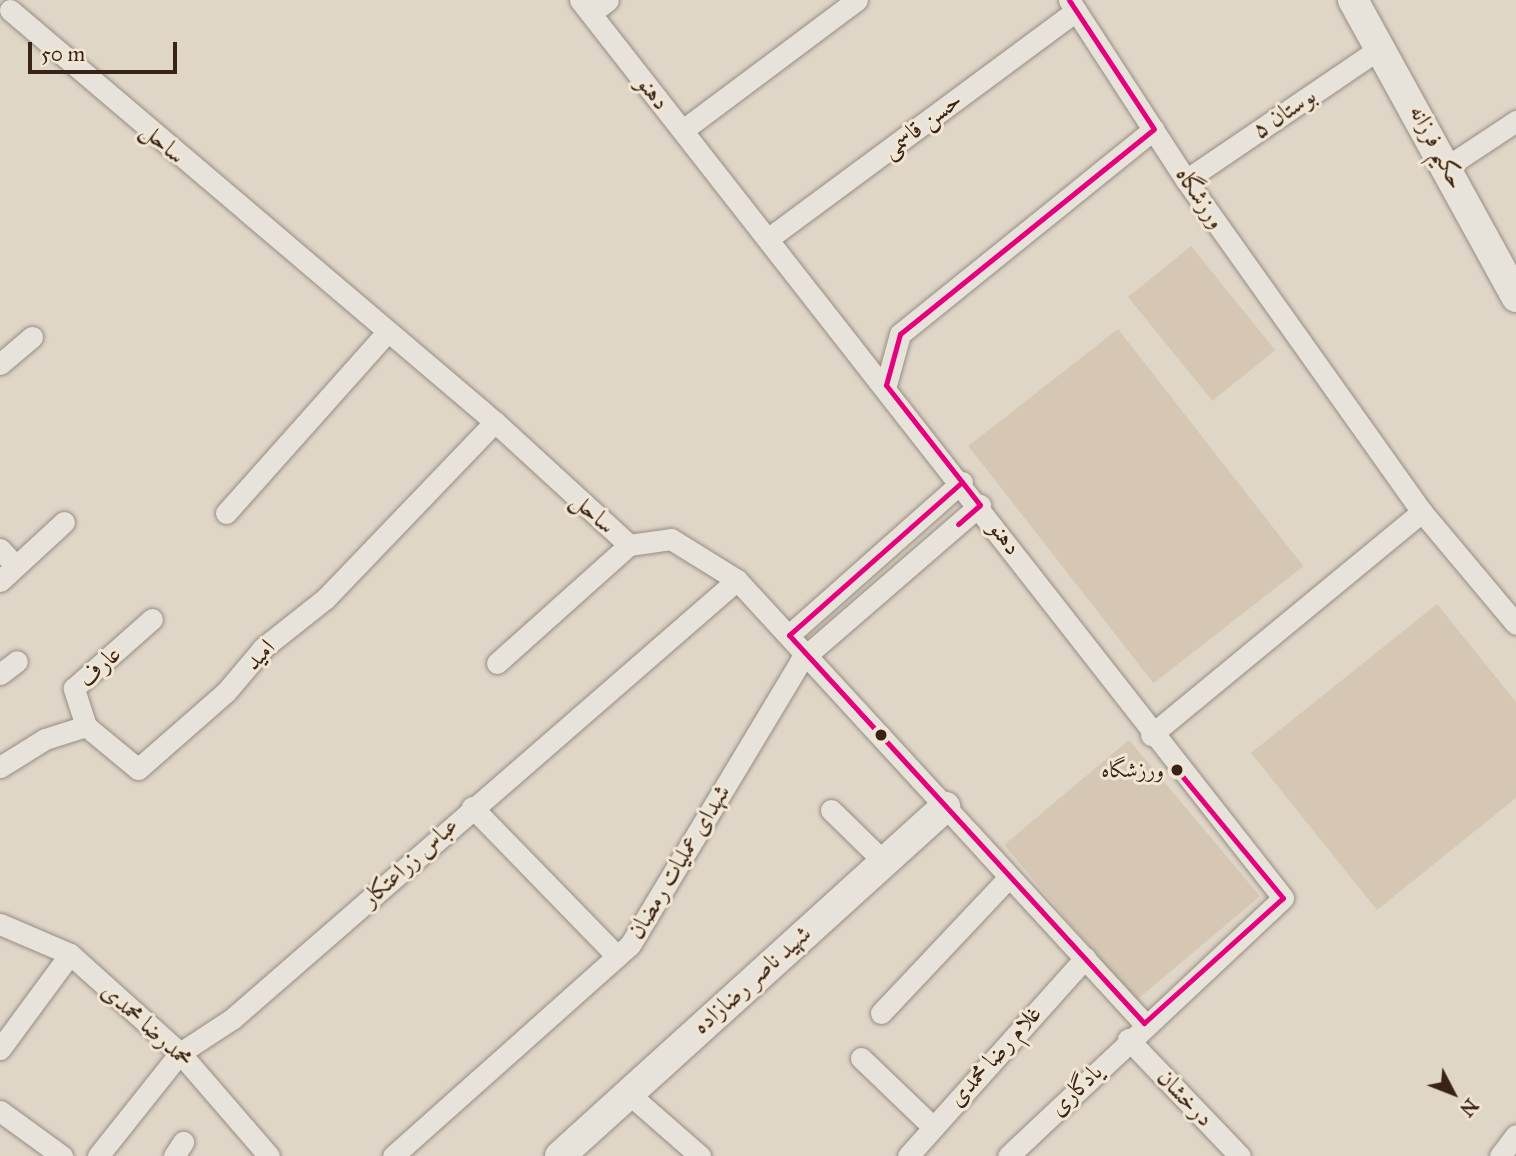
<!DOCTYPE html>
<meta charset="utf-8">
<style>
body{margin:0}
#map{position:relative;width:1516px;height:1156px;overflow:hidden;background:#e0d6c8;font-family:"IM FELL Great Primer",Amiri,serif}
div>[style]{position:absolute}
.green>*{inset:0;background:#d5c7b3;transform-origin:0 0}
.roads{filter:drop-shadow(0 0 2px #968d84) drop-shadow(0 0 2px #968d84)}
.street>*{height:21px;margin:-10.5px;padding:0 10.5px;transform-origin:10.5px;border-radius:10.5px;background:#e7e2da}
.secondary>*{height:30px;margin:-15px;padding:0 15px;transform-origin:15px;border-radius:15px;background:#e7e2da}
.bus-1>*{height:5px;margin:-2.5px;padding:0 2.5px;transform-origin:2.5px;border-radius:2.5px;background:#e5007d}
.dots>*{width:19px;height:19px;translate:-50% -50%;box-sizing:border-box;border:4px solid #f1e6d4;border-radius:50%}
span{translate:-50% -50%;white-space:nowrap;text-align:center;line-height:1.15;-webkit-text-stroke:6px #f1e6d4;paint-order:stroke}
.bus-label{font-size:22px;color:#392217}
.right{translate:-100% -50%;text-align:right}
.street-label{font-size:24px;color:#392217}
.north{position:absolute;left:1418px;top:1058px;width:70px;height:70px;-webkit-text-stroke:5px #f1e6d4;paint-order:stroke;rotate:132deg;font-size:19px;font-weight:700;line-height:28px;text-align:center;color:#392217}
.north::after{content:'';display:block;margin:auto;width:24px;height:32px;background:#392217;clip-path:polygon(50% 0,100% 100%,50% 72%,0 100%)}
.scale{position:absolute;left:28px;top:42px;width:149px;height:32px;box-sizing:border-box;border:4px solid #392217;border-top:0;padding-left:9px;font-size:21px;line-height:24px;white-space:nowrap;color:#392217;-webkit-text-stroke:5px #f1e6d4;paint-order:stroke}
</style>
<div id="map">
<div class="green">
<div style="left:1191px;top:246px;width:134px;height:81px;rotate:51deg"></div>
<div style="left:1118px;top:329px;width:301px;height:190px;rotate:52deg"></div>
<div style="clip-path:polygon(1437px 604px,1516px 702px,1516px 798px,1377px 910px,1251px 753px)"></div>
<div style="left:1129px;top:740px;width:204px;height:163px;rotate:50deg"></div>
</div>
<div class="roads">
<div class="street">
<div style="left:580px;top:0;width:1140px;rotate:51.94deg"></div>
<div style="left:1283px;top:898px;width:377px;rotate:136.8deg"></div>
<div style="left:1069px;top:0;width:215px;rotate:57deg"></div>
<div style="left:1186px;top:180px;width:407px;rotate:54.6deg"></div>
<div style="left:1422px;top:512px;width:146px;rotate:50deg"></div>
<div style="left:10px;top:10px;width:636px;rotate:40.35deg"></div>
<div style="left:495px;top:422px;width:182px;rotate:42.5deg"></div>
<div style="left:629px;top:545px;width:42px;rotate:-8.1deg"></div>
<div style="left:671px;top:539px;width:78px;rotate:31.8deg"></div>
<div style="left:737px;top:580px;width:602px;rotate:47.43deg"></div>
<div style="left:591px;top:13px;width:21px;rotate:-37deg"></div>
<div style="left:683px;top:130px;width:217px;rotate:-36.8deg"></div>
<div style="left:1448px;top:166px;width:82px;rotate:-33.5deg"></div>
<div style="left:1186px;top:180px;width:238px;rotate:-34.2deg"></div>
<div style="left:769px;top:238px;width:382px;rotate:-36.5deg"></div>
<div style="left:0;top:364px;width:42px;rotate:-40.2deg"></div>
<div style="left:886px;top:385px;width:53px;rotate:-74.6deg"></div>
<div style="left:900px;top:334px;width:326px;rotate:-38.9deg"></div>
<div style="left:226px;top:513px;width:242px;rotate:-48.3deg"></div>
<div style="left:0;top:549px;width:22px;rotate:47deg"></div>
<div style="left:0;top:581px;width:87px;rotate:-42.7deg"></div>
<div style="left:789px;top:635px;width:231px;rotate:-41.5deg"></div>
<div style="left:497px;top:663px;width:177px;rotate:-41.8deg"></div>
<div style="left:0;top:674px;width:21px;rotate:-37deg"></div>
<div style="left:86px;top:726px;width:40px;rotate:-108deg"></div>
<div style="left:74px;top:688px;width:104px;rotate:-41.5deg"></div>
<div style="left:1151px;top:735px;width:351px;rotate:-39.5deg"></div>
<div style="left:0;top:767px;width:53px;rotate:-31.9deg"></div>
<div style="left:45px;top:739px;width:43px;rotate:-17.6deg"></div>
<div style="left:86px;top:726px;width:67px;rotate:39.6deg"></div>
<div style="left:138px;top:769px;width:117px;rotate:-41.2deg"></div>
<div style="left:226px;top:692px;width:57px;rotate:-49.9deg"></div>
<div style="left:263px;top:648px;width:80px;rotate:-38.4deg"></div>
<div style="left:326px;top:598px;width:244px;rotate:-46.2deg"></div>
<div style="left:472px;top:807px;width:208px;rotate:45.8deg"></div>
<div style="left:831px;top:810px;width:73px;rotate:44.4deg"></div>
<div style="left:0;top:924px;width:76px;rotate:23.2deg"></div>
<div style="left:70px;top:954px;width:148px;rotate:42deg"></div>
<div style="left:180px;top:1053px;width:136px;rotate:49.2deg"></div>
<div style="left:881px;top:1013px;width:187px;rotate:-46.7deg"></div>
<div style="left:1128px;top:1039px;width:162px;rotate:46.3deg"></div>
<div style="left:0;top:1049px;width:118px;rotate:-53.6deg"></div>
<div style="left:861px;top:1058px;width:98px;rotate:43.8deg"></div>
<div style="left:628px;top:1093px;width:96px;rotate:41.2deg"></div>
<div style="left:0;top:1111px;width:77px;rotate:36deg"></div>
<div style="left:98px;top:1156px;width:132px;rotate:-51.5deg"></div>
<div style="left:180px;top:1053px;width:62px;rotate:-33.2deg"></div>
<div style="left:232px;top:1019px;width:669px;rotate:-41deg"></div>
<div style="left:174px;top:1156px;width:17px;rotate:-57deg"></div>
<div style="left:393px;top:1156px;width:317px;rotate:-41.7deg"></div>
<div style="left:630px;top:945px;width:332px;rotate:-59deg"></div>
<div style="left:801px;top:660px;width:237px;rotate:-40.9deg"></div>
<div style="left:908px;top:1156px;width:266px;rotate:-48.2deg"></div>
<div style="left:1500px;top:1156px;width:26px;rotate:-53deg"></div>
</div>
<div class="secondary">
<div style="left:1353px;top:0;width:339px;rotate:61.2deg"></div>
<div style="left:560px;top:1156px;width:520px;rotate:-42.19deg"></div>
</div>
</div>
<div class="bus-1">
<div style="left:1069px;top:0;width:154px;rotate:56.6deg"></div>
<div style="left:886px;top:385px;width:152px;rotate:51.9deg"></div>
<div style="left:980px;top:505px;width:29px;rotate:139deg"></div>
<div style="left:886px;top:385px;width:53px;rotate:-74.6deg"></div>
<div style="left:900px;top:334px;width:326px;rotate:-38.9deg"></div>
<div style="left:962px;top:482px;width:231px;rotate:138.5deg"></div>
<div style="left:789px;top:635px;width:526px;rotate:47.54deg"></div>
<div style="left:1144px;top:1023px;width:187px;rotate:-42deg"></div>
<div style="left:1283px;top:898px;width:166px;rotate:-129.6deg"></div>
</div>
<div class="dots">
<div style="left:881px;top:735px;background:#392217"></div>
<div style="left:1177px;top:770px;background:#392217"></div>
</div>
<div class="bus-label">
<span class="right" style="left:1164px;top:770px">ورزشگاه</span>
</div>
<div class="street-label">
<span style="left:653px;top:93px;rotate:52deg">دهنو</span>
<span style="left:1284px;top:113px;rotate:-34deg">بوستان ۵</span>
<span style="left:922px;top:125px;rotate:-37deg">حسن قاسمی</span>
<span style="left:163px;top:143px;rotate:42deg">ساحل</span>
<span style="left:1437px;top:147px;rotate:62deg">حکیم فرزانه</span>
<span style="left:1200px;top:198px;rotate:56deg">ورزشگاه</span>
<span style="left:593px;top:513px;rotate:42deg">ساحل</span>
<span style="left:1005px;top:538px;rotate:53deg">دهنو</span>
<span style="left:260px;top:655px;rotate:-46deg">امید</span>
<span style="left:100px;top:667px;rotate:-44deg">عارف</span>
<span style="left:410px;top:862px;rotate:-42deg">عباس زراعتکار</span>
<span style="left:679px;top:862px;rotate:-59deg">شهدای عملیات رمضان</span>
<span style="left:752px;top:980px;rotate:-42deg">شهید ناصر رضازاده</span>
<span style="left:147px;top:1025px;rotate:42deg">محمدرضا محمدی</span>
<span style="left:995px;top:1056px;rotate:-48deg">غلام رضا محمدی</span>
<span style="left:1076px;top:1090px;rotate:-44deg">یادگاری</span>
<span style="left:1185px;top:1098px;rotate:46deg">درخشان</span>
</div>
<div class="north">N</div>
<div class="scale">50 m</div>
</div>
